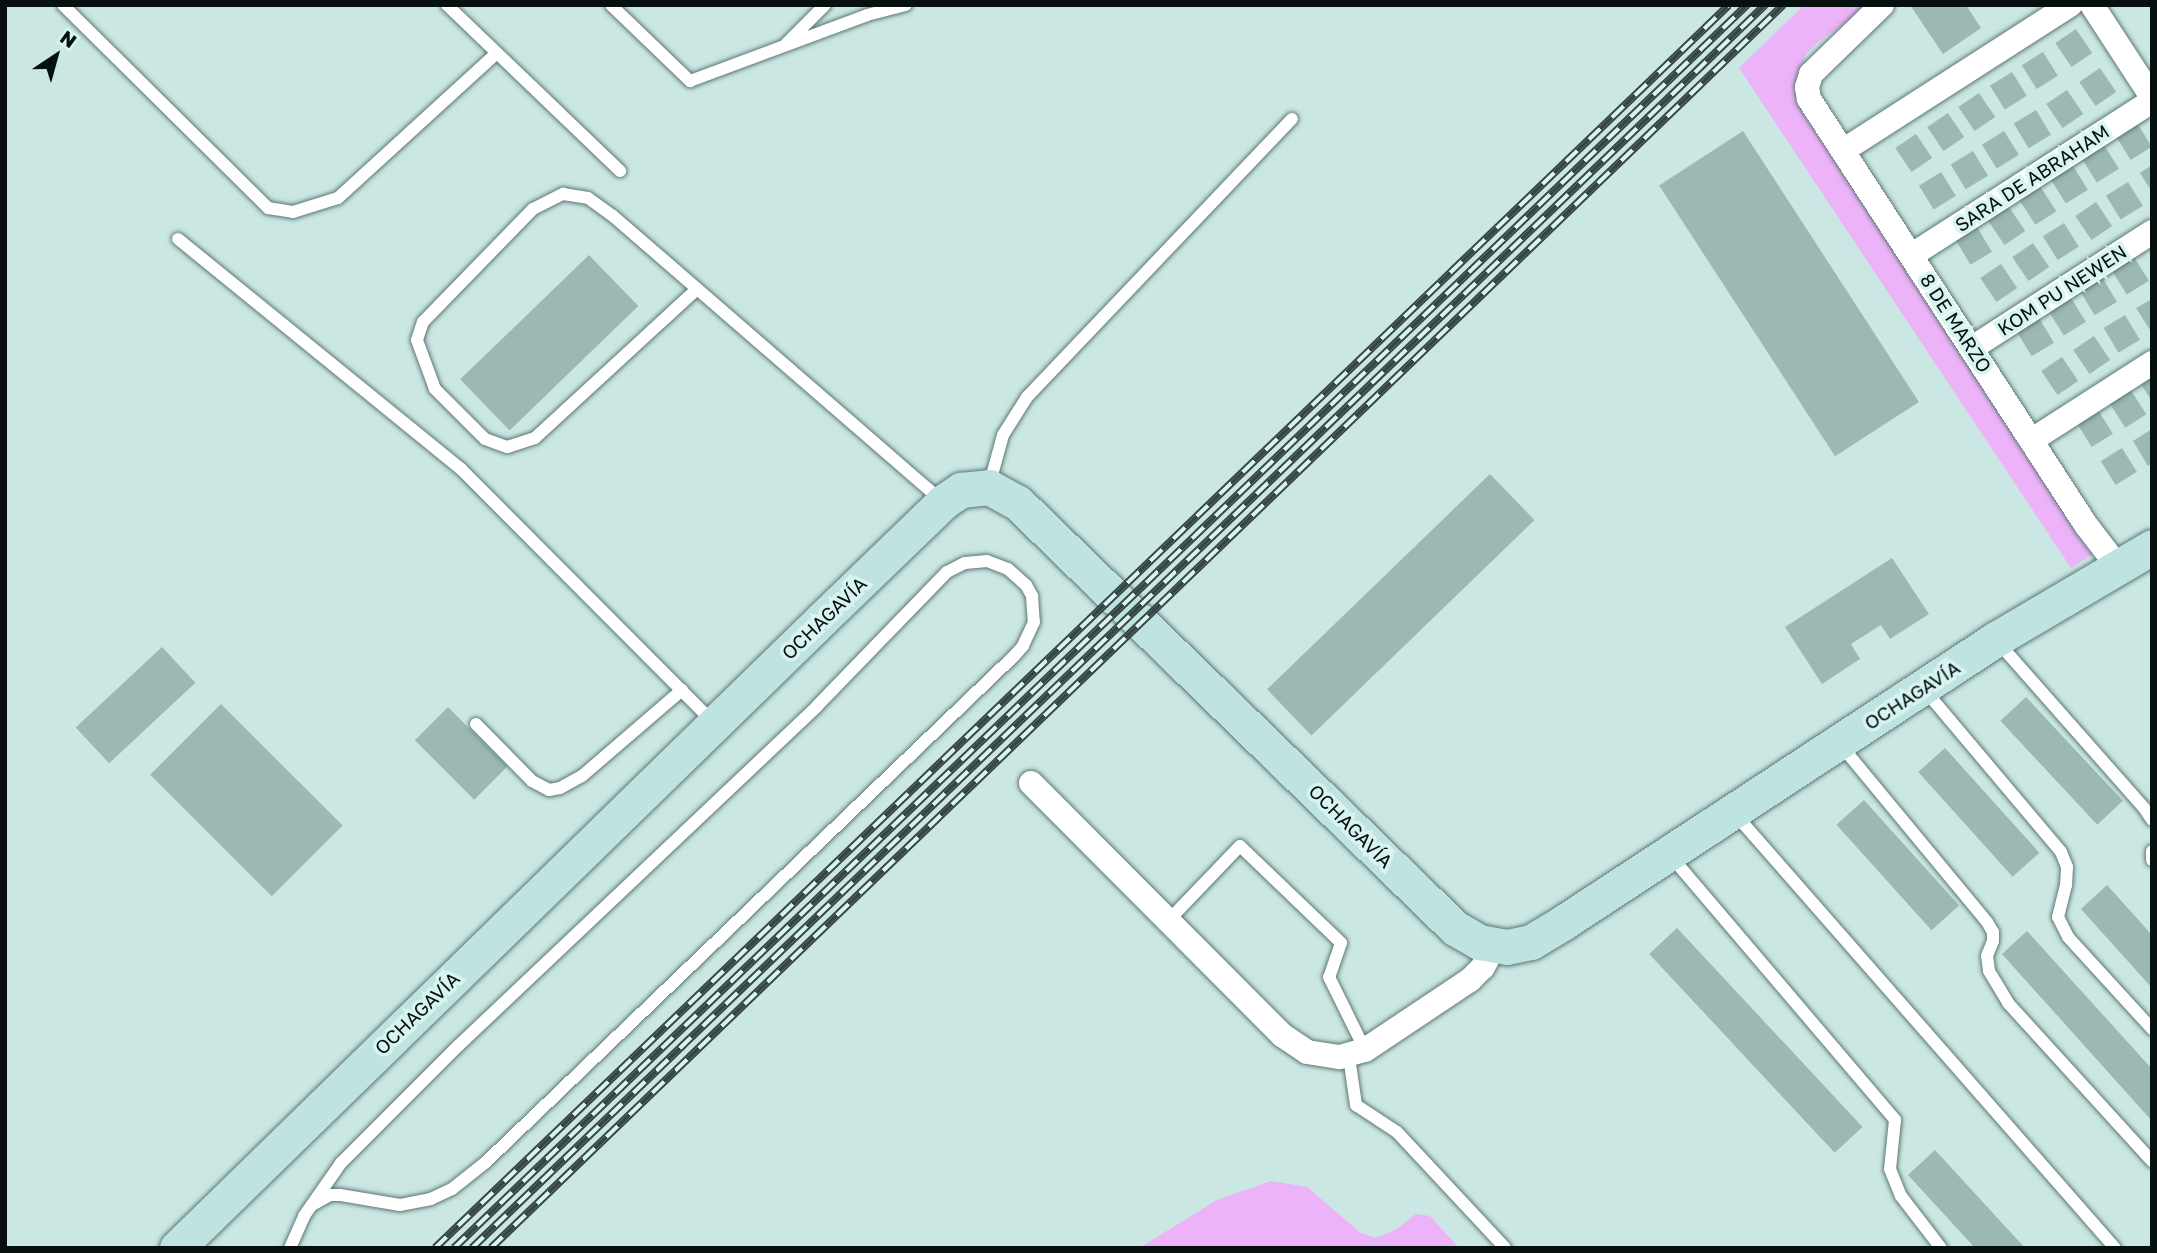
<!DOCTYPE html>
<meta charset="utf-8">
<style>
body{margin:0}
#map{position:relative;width:2157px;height:1253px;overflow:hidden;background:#cae7e3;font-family:"Golos Text",sans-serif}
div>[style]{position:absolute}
.green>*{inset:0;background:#ecb3f8}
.building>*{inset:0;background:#9bb8b4;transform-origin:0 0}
.roads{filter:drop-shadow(0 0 2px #5d7774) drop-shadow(0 0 2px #5d7774)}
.lane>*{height:12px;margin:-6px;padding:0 6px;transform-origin:6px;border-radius:6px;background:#fff}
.street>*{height:24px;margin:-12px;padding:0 12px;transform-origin:12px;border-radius:12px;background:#fff}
.secondary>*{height:35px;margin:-17.5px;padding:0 17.5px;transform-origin:17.5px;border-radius:17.5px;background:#bfe3e0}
.rail>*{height:8px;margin-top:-4px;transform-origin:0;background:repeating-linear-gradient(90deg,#d7f4f1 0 16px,#374644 0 32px);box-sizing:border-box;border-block:2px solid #374644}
span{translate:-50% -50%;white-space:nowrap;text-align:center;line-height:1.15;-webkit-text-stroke:7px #d7f4f1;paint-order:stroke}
.street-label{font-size:19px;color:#06100f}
.frame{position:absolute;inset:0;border:7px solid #06100f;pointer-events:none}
.north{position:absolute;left:21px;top:21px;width:70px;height:70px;-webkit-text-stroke:5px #d7f4f1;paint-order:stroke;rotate:36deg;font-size:19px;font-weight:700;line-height:28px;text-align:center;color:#06100f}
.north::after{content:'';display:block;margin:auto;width:24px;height:32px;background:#06100f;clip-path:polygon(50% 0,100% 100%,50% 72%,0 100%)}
</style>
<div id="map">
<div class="green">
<div style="clip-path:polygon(1804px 5px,1870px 5px,1818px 42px,1806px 54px,1800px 70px,2096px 552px,2071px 568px,1739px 68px)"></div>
<div style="clip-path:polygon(1271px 1181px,1307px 1187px,1361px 1233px,1376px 1238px,1397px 1229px,1416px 1214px,1430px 1216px,1459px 1248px,1139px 1248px,1217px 1200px)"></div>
</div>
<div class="building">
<div style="clip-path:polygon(1910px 5px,1966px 5px,1981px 28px,1943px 54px)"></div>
<div style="left:2076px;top:29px;width:29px;height:25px;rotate:56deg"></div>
<div style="left:2043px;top:52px;width:28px;height:25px;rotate:58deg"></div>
<div style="left:2100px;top:68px;width:29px;height:25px;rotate:56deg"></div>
<div style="left:2012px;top:72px;width:28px;height:26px;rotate:58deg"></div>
<div style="left:2067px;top:90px;width:29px;height:25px;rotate:56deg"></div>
<div style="left:1979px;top:93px;width:29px;height:25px;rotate:56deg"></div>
<div style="left:2036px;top:110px;width:29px;height:26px;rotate:59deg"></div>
<div style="left:1948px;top:113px;width:29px;height:25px;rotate:56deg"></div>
<div style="left:2137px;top:123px;width:28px;height:25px;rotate:58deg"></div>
<div style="left:1743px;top:131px;width:323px;height:100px;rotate:57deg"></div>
<div style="left:2004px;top:131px;width:28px;height:26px;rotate:58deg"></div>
<div style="left:1916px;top:134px;width:29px;height:25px;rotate:56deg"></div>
<div style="left:2104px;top:145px;width:28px;height:26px;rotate:58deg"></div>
<div style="left:1973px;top:151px;width:29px;height:26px;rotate:59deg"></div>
<div style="clip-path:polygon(2152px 165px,2152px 192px,2140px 173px)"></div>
<div style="left:2073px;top:166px;width:28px;height:26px;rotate:58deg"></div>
<div style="left:1941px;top:172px;width:28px;height:26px;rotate:58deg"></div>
<div style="left:2128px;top:182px;width:28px;height:26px;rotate:58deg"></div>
<div style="left:2040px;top:186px;width:30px;height:25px;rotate:57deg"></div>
<div style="left:2096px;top:202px;width:29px;height:25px;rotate:56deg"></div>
<div style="left:2009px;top:207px;width:29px;height:25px;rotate:56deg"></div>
<div style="left:2064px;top:223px;width:28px;height:25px;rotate:58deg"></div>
<div style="left:1977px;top:227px;width:29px;height:25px;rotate:59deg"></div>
<div style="left:2033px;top:243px;width:29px;height:25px;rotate:56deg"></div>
<div style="left:589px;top:255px;width:71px;height:179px;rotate:46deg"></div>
<div style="left:2134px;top:257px;width:28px;height:26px;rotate:58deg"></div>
<div style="left:2001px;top:264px;width:29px;height:25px;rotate:56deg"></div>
<div style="left:2102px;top:277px;width:29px;height:26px;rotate:59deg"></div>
<div style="left:2071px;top:298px;width:28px;height:26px;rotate:58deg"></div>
<div style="clip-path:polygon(2152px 299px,2152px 333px,2136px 308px)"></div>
<div style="left:2125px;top:315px;width:29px;height:25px;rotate:59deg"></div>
<div style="left:2039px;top:318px;width:29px;height:26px;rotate:59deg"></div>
<div style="left:2094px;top:336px;width:29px;height:25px;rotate:56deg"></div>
<div style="left:2062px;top:357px;width:29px;height:25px;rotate:56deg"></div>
<div style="clip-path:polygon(2152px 376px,2152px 401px,2140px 383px)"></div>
<div style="left:2130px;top:389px;width:30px;height:25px;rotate:57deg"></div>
<div style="left:2098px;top:410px;width:28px;height:25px;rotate:58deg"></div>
<div style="clip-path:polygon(2152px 429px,2152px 463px,2148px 466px,2133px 441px)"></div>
<div style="left:2122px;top:448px;width:28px;height:25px;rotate:58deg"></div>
<div style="left:1490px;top:474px;width:64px;height:310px;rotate:46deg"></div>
<div style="clip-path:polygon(1892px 558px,1929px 614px,1890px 639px,1881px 625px,1851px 644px,1860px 659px,1822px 684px,1785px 627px)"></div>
<div style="left:162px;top:647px;width:49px;height:118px;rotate:47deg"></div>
<div style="left:2026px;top:697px;width:142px;height:35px;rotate:47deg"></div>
<div style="left:221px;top:704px;width:172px;height:100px;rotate:45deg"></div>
<div style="left:448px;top:707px;width:84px;height:47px;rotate:45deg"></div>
<div style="left:1945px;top:748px;width:141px;height:36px;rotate:48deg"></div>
<div style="left:1864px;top:800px;width:142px;height:37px;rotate:48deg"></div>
<div style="clip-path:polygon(2107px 885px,2152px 935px,2152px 988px,2081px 909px)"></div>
<div style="left:1677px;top:928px;width:272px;height:38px;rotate:47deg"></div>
<div style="clip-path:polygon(2027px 931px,2152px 1069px,2152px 1121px,2002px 954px)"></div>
<div style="clip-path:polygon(1935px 1150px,2025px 1248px,1975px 1248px,1908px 1175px)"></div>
</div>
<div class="roads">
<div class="lane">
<div style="left:63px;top:5px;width:289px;rotate:44.7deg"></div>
<div style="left:268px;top:208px;width:25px;rotate:9deg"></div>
<div style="left:293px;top:212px;width:47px;rotate:-17.3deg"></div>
<div style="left:338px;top:198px;width:215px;rotate:-42.4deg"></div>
<div style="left:447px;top:5px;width:240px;rotate:43.8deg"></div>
<div style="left:611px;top:5px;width:110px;rotate:43.9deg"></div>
<div style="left:690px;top:81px;width:189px;rotate:-20.4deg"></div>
<div style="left:867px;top:15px;width:40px;rotate:-14.4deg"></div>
<div style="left:786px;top:44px;width:55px;rotate:-45deg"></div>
<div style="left:178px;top:239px;width:365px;rotate:39.1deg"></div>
<div style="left:461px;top:469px;width:356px;rotate:45.1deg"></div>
<div style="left:697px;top:289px;width:220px;rotate:137.4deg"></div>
<div style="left:535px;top:438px;width:29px;rotate:162deg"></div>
<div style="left:507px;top:447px;width:23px;rotate:-160deg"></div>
<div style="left:485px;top:439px;width:71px;rotate:-135deg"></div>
<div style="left:435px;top:389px;width:52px;rotate:-110.2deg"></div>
<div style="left:417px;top:340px;width:19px;rotate:-72deg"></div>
<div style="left:423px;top:322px;width:158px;rotate:-45.8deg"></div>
<div style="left:533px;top:209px;width:34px;rotate:-27deg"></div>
<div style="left:563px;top:194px;width:25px;rotate:9deg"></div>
<div style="left:588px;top:198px;width:31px;rotate:36deg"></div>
<div style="left:613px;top:216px;width:434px;rotate:40.9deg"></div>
<div style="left:989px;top:486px;width:53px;rotate:-74.6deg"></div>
<div style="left:1003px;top:435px;width:45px;rotate:-57.7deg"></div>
<div style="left:1027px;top:397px;width:384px;rotate:-46.4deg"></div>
<div style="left:1996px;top:640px;width:224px;rotate:48.6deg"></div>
<div style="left:2144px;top:808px;width:14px;rotate:56deg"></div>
<div style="left:1923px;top:688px;width:214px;rotate:49.9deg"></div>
<div style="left:2061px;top:852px;width:16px;rotate:68deg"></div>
<div style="left:2067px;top:867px;width:18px;rotate:93deg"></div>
<div style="left:2066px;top:885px;width:33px;rotate:104deg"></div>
<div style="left:2058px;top:917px;width:22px;rotate:63deg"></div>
<div style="left:2068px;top:937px;width:125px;rotate:47.6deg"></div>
<div style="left:476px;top:724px;width:80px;rotate:45.5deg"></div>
<div style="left:532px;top:781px;width:19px;rotate:28deg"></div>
<div style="left:549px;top:790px;width:11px;rotate:-10deg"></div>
<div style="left:560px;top:788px;width:25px;rotate:-29deg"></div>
<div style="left:582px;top:776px;width:132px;rotate:-40.7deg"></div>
<div style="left:1839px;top:743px;width:232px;rotate:50.4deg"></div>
<div style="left:1987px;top:922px;width:12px;rotate:59deg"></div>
<div style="left:1993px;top:932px;width:9px;rotate:90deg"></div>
<div style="left:1993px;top:941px;width:16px;rotate:112deg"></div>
<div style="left:1987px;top:956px;width:15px;rotate:82deg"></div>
<div style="left:1989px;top:971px;width:37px;rotate:59deg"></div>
<div style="left:2008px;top:1003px;width:214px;rotate:47.7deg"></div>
<div style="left:1735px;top:814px;width:577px;rotate:48.8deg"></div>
<div style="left:2152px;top:851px;width:9px;rotate:90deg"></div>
<div style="left:1669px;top:854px;width:349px;rotate:49.6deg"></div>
<div style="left:1895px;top:1120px;width:49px;rotate:95.8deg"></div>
<div style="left:1890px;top:1169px;width:29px;rotate:68deg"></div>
<div style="left:1901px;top:1196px;width:66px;rotate:52.4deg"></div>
<div style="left:1168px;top:921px;width:104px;rotate:-46.2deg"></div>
<div style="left:1240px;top:846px;width:140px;rotate:43.8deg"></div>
<div style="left:1341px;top:943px;width:36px;rotate:109deg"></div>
<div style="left:1329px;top:977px;width:81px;rotate:63.7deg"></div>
<div style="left:1349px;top:1057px;width:49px;rotate:81.7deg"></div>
<div style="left:1356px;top:1105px;width:49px;rotate:33.4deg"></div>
<div style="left:1397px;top:1132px;width:158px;rotate:47deg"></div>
<div style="left:290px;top:1248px;width:35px;rotate:-66deg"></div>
<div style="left:304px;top:1216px;width:65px;rotate:-55.1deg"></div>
<div style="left:341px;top:1163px;width:165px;rotate:-45deg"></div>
<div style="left:458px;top:1046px;width:494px;rotate:-43.4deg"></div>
<div style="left:817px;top:706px;width:187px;rotate:-45.9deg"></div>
<div style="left:947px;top:572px;width:20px;rotate:-27deg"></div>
<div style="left:965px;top:563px;width:22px;rotate:-5deg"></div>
<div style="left:987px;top:561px;width:22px;rotate:21deg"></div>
<div style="left:1008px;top:569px;width:24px;rotate:42deg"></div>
<div style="left:1026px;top:585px;width:13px;rotate:61deg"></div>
<div style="left:1032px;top:596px;width:26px;rotate:86deg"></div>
<div style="left:1034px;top:622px;width:26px;rotate:115deg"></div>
<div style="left:1023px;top:646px;width:13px;rotate:132deg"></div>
<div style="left:1014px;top:656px;width:731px;rotate:136.22deg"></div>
<div style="left:486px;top:1162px;width:43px;rotate:141.5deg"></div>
<div style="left:452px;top:1189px;width:23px;rotate:155deg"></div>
<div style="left:431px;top:1199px;width:32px;rotate:169deg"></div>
<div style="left:400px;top:1205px;width:61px;rotate:-170.5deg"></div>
<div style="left:340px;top:1195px;width:10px;rotate:180deg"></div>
<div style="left:330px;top:1195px;width:21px;rotate:151deg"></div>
</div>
<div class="street">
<div style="left:1882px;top:5px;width:99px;rotate:135.8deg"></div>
<div style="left:1811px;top:74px;width:14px;rotate:107deg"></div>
<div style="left:1807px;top:87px;width:12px;rotate:81deg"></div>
<div style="left:1809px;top:99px;width:508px;rotate:56.97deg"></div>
<div style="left:2086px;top:525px;width:54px;rotate:52.5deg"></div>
<div style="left:2092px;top:5px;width:110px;rotate:56.9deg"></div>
<div style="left:1844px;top:150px;width:269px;rotate:-32.7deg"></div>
<div style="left:1912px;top:255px;width:285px;rotate:-32.7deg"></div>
<div style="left:1972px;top:348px;width:214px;rotate:-32.8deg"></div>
<div style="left:2032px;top:440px;width:143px;rotate:-32.7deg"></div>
<div style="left:1031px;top:783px;width:356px;rotate:45.1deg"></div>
<div style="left:1282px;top:1035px;width:30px;rotate:34deg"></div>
<div style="left:1307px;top:1052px;width:33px;rotate:9deg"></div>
<div style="left:1340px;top:1057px;width:26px;rotate:-16deg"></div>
<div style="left:1365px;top:1050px;width:126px;rotate:-33.7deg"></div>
<div style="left:1470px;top:980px;width:18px;rotate:-45deg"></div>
<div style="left:1483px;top:967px;width:24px;rotate:-62deg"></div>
</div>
<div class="secondary">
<div style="left:177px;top:1248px;width:901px;rotate:-44.28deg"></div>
<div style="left:822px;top:619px;width:168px;rotate:-44deg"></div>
<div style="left:943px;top:502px;width:22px;rotate:-34deg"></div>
<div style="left:961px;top:490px;width:28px;rotate:-6deg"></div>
<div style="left:989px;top:487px;width:33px;rotate:29deg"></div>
<div style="left:1018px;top:503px;width:610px;rotate:44.2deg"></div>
<div style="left:1455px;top:928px;width:28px;rotate:30deg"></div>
<div style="left:1479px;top:942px;width:28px;rotate:10deg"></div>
<div style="left:1507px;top:947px;width:25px;rotate:-12deg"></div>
<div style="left:1531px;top:942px;width:39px;rotate:-31deg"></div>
<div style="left:1564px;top:922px;width:516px;rotate:-33.23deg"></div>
<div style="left:1996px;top:639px;width:181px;rotate:-30.5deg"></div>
</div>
</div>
<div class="rail">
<div style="left:435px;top:1248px;width:1794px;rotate:-43.85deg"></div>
<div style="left:454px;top:1248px;width:1794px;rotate:-43.87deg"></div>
<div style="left:472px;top:1248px;width:1794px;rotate:-43.87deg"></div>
<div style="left:491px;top:1248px;width:1793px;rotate:-43.89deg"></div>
</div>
<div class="street-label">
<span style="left:2032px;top:178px;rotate:-33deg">SARA DE ABRAHAM</span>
<span style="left:2062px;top:290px;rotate:-33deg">KOM PU NEWEN</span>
<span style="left:1956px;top:323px;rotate:57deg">8 DE MARZO</span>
<span style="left:824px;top:618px;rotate:-44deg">OCHAGAVÍA</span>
<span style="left:1912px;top:695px;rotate:-33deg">OCHAGAVÍA</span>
<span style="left:1351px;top:826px;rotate:45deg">OCHAGAVÍA</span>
<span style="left:417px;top:1013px;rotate:-44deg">OCHAGAVÍA</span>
</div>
<div class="frame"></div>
<div class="north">N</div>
</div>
